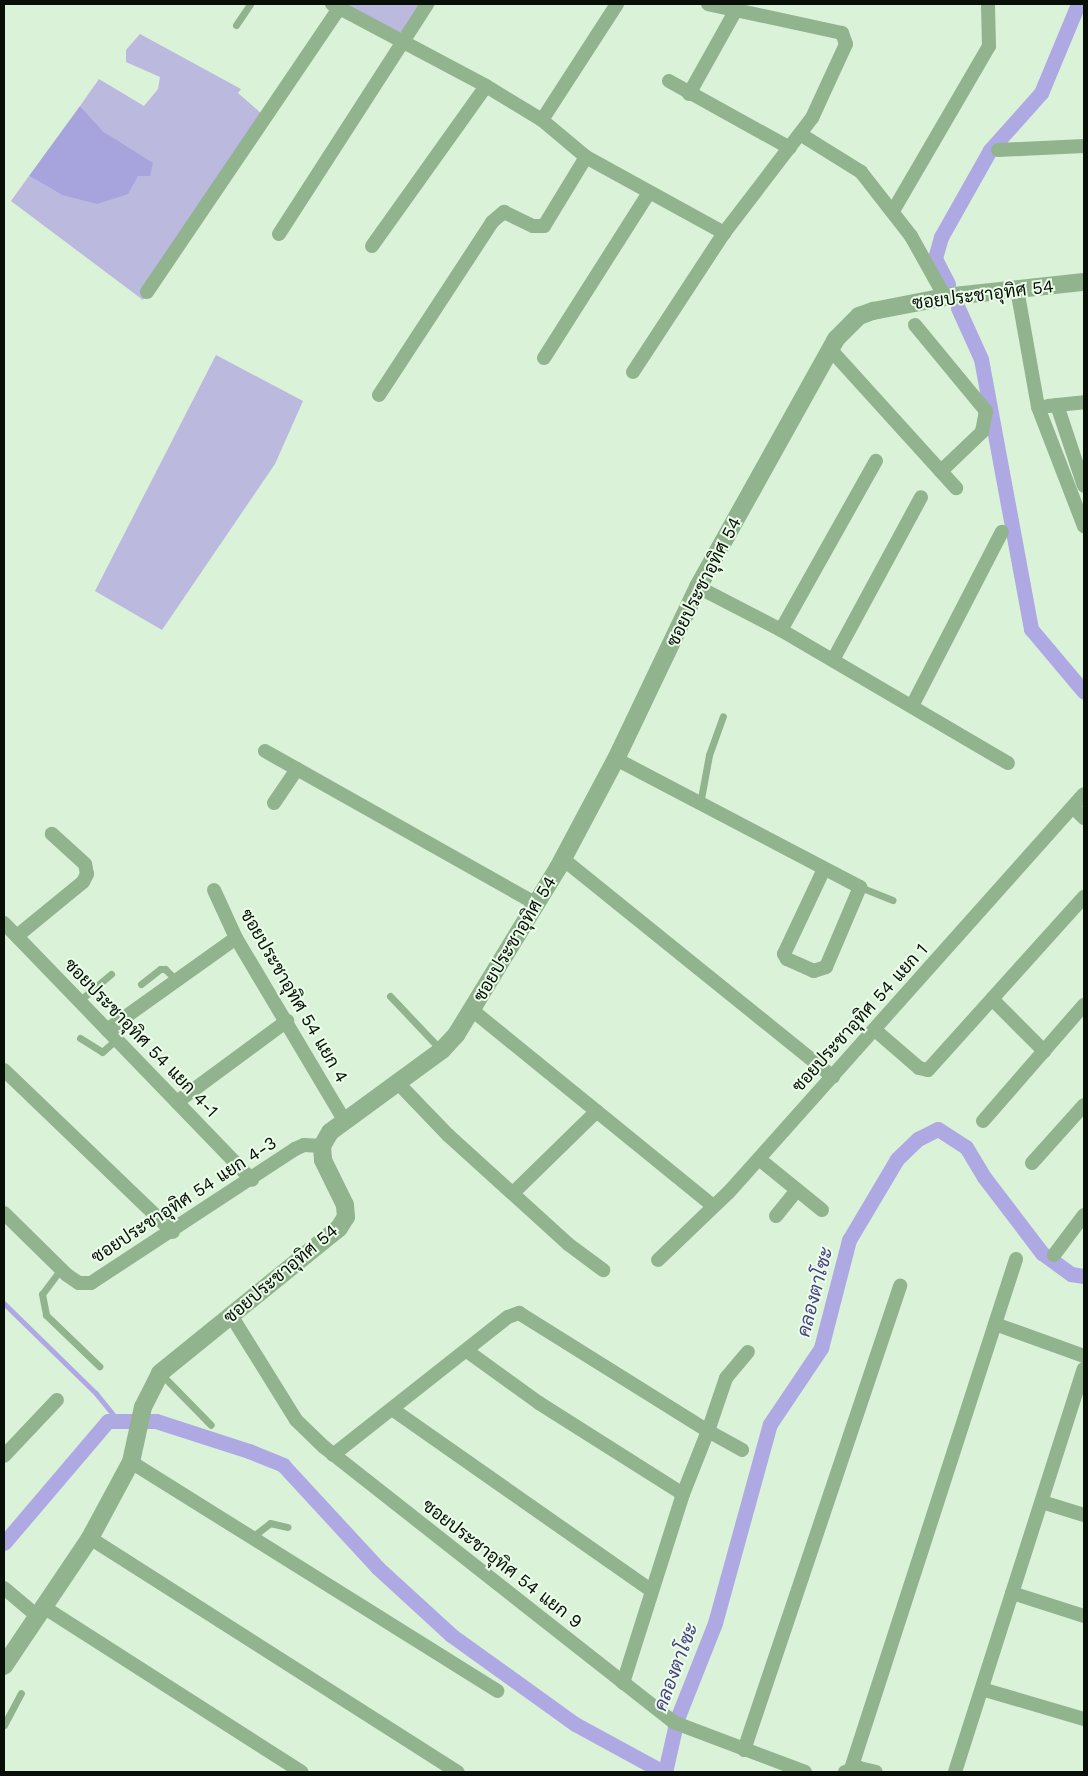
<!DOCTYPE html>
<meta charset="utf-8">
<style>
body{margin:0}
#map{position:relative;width:1088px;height:1776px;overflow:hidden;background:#daf2d8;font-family:"Work Sans",Sarabun,sans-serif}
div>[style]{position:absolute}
.green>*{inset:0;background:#bbb9de}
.forest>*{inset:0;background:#a7a3dc}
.stream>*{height:4.5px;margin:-2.25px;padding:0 2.25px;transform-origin:2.25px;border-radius:2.25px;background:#aea9e3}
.canal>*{height:15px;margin:-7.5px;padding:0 7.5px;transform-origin:7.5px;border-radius:7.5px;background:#aea9e3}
.service>*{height:7px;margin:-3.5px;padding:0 3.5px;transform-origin:3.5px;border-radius:3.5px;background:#91b38e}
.minor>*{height:14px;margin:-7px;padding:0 7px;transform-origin:7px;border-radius:7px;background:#91b38e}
.tertiary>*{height:18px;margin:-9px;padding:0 9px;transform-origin:9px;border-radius:9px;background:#91b38e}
span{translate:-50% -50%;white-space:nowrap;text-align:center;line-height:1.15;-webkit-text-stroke:4px #ebfee9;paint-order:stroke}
.street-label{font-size:18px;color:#070f07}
.water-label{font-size:19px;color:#4a3f85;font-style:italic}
.frame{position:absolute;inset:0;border:5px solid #070f07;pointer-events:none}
</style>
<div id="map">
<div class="green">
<div style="clip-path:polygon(343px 4px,421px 4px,405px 30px,397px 34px)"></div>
<div style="clip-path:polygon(140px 34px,241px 89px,238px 93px,269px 120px,143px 300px,11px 201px,29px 176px,62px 195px,127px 148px,104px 132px,80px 106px,99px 79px,144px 106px,158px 89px,160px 77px,126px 62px,126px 50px)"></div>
<div style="clip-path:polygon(216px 355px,303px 401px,275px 464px,162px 630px,95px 591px)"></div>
</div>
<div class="forest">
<div style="clip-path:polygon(80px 106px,104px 132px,153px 163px,150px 176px,138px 176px,128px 194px,97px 204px,62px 195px,29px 176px)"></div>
</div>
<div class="stream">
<div style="left:4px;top:1303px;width:129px;rotate:44.4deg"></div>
<div style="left:96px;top:1393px;width:36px;rotate:51deg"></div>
</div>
<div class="canal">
<div style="left:948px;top:284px;width:29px;rotate:-117deg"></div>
<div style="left:935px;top:258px;width:22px;rotate:-74deg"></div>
<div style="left:941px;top:237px;width:100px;rotate:-60.6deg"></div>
<div style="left:990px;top:150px;width:76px;rotate:-48.2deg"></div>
<div style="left:1041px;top:93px;width:96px;rotate:-67.4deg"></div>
<div style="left:958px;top:308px;width:56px;rotate:65.7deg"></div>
<div style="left:981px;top:359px;width:275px;rotate:79.5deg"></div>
<div style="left:1031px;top:629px;width:82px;rotate:49.9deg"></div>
<div style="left:4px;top:1543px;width:160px;rotate:-49.6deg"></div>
<div style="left:108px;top:1421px;width:48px"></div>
<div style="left:156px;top:1421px;width:98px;rotate:17.9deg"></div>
<div style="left:249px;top:1451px;width:37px;rotate:22deg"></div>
<div style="left:283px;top:1465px;width:140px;rotate:47.3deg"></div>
<div style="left:378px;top:1568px;width:99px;rotate:42.5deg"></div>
<div style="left:451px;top:1635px;width:153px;rotate:35.7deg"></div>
<div style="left:575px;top:1724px;width:100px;rotate:28.6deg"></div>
<div style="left:665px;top:1772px;width:54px;rotate:-77.2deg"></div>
<div style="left:677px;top:1719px;width:103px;rotate:-68.4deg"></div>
<div style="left:715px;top:1623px;width:206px;rotate:-74.6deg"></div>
<div style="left:770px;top:1424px;width:92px;rotate:-56.1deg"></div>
<div style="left:821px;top:1348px;width:112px;rotate:-75.5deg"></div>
<div style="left:849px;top:1240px;width:94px;rotate:-59.3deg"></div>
<div style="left:897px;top:1159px;width:29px;rotate:-44deg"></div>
<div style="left:918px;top:1139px;width:22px;rotate:-27deg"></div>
<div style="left:938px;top:1129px;width:33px;rotate:33deg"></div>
<div style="left:966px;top:1147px;width:35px;rotate:59deg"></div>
<div style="left:984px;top:1177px;width:96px;rotate:52.7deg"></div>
<div style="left:1042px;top:1253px;width:36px;rotate:36deg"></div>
<div style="left:1071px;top:1274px;width:13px;rotate:9deg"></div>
</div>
<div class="service">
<div style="left:236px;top:25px;width:25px;rotate:-56deg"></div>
<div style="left:700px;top:804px;width:50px;rotate:-79.6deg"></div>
<div style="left:709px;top:755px;width:41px;rotate:-70.3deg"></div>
<div style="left:860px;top:887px;width:35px;rotate:22deg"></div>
<div style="left:141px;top:984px;width:24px;rotate:-38deg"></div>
<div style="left:160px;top:969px;width:5px"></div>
<div style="left:165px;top:969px;width:16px;rotate:45deg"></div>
<div style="left:390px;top:996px;width:74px;rotate:46.6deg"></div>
<div style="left:79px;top:1001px;width:42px;rotate:-40.2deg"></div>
<div style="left:80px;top:1038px;width:26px;rotate:32deg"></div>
<div style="left:102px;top:1052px;width:18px;rotate:-41deg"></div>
<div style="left:61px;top:1269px;width:31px;rotate:127deg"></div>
<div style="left:42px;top:1294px;width:21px;rotate:79deg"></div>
<div style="left:46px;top:1315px;width:74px;rotate:43.9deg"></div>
<div style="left:161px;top:1374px;width:71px;rotate:45.6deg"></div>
<div style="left:251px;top:1538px;width:24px;rotate:-38deg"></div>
<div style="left:270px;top:1523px;width:18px;rotate:13deg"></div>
<div style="left:4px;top:1725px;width:36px;rotate:-62deg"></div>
</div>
<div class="minor">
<div style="left:332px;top:4px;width:174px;rotate:28deg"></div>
<div style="left:486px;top:86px;width:66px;rotate:31.3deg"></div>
<div style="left:542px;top:120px;width:57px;rotate:40.1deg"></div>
<div style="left:586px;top:157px;width:158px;rotate:28.8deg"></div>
<div style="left:669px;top:81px;width:138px;rotate:29deg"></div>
<div style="left:689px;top:94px;width:96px;rotate:-60.8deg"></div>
<div style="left:542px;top:120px;width:138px;rotate:-57.1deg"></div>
<div style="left:800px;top:134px;width:72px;rotate:31.9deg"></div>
<div style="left:861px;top:172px;width:81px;rotate:52deg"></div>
<div style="left:911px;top:236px;width:70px;rotate:60.9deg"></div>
<div style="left:998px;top:150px;width:86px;rotate:-2.7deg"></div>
<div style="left:893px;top:211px;width:191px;rotate:-59.8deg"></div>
<div style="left:989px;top:46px;width:42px;rotate:-91.4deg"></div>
<div style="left:279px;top:234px;width:274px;rotate:-57.2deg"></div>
<div style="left:372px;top:246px;width:196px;rotate:-54.5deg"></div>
<div style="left:1017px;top:289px;width:120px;rotate:79.9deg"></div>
<div style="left:1038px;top:407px;width:128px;rotate:68.9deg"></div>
<div style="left:147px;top:292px;width:343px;rotate:-55.9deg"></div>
<div style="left:915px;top:325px;width:112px;rotate:50.5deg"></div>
<div style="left:986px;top:411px;width:21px;rotate:101deg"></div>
<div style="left:982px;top:432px;width:57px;rotate:136.4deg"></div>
<div style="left:830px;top:349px;width:188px;rotate:47.8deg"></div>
<div style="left:544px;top:358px;width:194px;rotate:-57.6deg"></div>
<div style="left:633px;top:372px;width:166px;rotate:-56.8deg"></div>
<div style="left:724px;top:233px;width:145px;rotate:-52.6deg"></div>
<div style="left:812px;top:118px;width:81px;rotate:-65.3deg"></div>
<div style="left:846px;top:44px;width:12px;rotate:-110deg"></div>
<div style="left:842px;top:33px;width:137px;rotate:-167.8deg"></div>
<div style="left:379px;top:395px;width:207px;rotate:-56.8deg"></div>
<div style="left:492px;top:222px;width:16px;rotate:-40deg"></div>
<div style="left:504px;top:212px;width:32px;rotate:26deg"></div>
<div style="left:533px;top:226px;width:11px"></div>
<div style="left:544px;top:226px;width:81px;rotate:-58.7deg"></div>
<div style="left:1057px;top:405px;width:85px;rotate:71.6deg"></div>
<div style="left:1048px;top:406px;width:36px;rotate:-6deg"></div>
<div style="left:698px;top:587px;width:93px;rotate:27.4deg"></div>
<div style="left:781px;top:630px;width:263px;rotate:30.4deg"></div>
<div style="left:781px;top:630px;width:194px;rotate:-60.7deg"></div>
<div style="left:833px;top:660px;width:185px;rotate:-61.6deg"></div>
<div style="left:912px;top:706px;width:196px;rotate:-62.7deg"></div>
<div style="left:265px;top:751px;width:311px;rotate:29.4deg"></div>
<div style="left:616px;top:759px;width:276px;rotate:27.7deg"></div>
<div style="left:860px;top:887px;width:87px;rotate:113deg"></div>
<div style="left:826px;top:967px;width:13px;rotate:162deg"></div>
<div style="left:814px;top:971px;width:30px;rotate:-156deg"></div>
<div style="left:787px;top:959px;width:6px;rotate:-121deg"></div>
<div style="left:784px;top:954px;width:92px;rotate:-64.8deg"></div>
<div style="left:274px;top:803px;width:41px;rotate:-55.9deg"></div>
<div style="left:1073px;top:807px;width:16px;rotate:45deg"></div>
<div style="left:563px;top:859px;width:347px;rotate:38.9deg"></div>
<div style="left:214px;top:890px;width:53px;rotate:65.4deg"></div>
<div style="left:236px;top:938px;width:212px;rotate:59.3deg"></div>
<div style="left:4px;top:923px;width:357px;rotate:46deg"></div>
<div style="left:17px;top:936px;width:85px;rotate:-39.3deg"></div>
<div style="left:83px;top:882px;width:9px;rotate:-63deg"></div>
<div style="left:87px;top:874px;width:10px;rotate:-101deg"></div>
<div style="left:85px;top:864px;width:45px;rotate:-137.7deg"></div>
<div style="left:992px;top:999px;width:74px;rotate:45deg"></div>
<div style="left:472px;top:1010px;width:311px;rotate:39.1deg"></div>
<div style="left:107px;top:1030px;width:158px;rotate:-35.5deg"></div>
<div style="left:875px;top:1030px;width:58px;rotate:40.8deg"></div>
<div style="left:919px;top:1068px;width:9px;rotate:13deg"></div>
<div style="left:928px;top:1070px;width:233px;rotate:-48deg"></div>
<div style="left:4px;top:1070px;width:234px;rotate:43.8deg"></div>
<div style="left:397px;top:1082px;width:74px;rotate:46.1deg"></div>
<div style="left:448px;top:1135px;width:162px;rotate:42.2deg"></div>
<div style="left:568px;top:1244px;width:44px;rotate:36.6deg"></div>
<div style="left:177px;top:1102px;width:137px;rotate:-36.4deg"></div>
<div style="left:983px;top:1121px;width:154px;rotate:-49deg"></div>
<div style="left:759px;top:1159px;width:81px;rotate:39deg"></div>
<div style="left:1032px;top:1163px;width:78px;rotate:-48.1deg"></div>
<div style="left:513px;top:1193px;width:117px;rotate:-44.3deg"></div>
<div style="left:4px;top:1213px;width:88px;rotate:44.5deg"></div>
<div style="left:67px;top:1275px;width:14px;rotate:34deg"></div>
<div style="left:79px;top:1283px;width:12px"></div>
<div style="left:91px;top:1283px;width:244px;rotate:-33.3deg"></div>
<div style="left:295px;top:1149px;width:10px;rotate:-24deg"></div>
<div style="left:304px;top:1145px;width:18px;rotate:3deg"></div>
<div style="left:776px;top:1216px;width:33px;rotate:-51deg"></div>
<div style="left:1054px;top:1255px;width:50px;rotate:-53.1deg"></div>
<div style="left:658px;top:1260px;width:98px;rotate:-43.8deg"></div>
<div style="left:729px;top:1192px;width:533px;rotate:-48.27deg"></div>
<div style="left:232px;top:1317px;width:121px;rotate:58.1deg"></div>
<div style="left:296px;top:1420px;width:39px;rotate:44deg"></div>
<div style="left:324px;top:1447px;width:444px;rotate:38.2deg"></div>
<div style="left:673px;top:1722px;width:141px;rotate:20.7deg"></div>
<div style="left:995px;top:1324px;width:95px;rotate:19.8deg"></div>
<div style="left:467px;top:1351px;width:89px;rotate:35.8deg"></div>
<div style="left:539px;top:1403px;width:170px;rotate:32.3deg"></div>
<div style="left:392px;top:1409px;width:317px;rotate:35deg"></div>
<div style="left:333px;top:1455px;width:223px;rotate:-38.3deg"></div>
<div style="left:508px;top:1317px;width:12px;rotate:-20deg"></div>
<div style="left:519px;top:1313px;width:223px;rotate:32deg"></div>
<div style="left:708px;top:1431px;width:56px;rotate:-71.2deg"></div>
<div style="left:726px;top:1378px;width:34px;rotate:-50deg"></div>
<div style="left:4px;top:1456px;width:77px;rotate:-46.6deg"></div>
<div style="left:131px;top:1462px;width:432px;rotate:32deg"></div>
<div style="left:1042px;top:1502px;width:44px;rotate:17.2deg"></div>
<div style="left:90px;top:1538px;width:436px;rotate:32.5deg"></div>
<div style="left:4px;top:1588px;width:42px;rotate:40.2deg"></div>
<div style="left:1012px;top:1593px;width:76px;rotate:17.7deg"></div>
<div style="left:42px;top:1606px;width:308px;rotate:32.6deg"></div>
<div style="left:623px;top:1683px;width:198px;rotate:-72.4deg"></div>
<div style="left:683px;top:1494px;width:68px;rotate:-68.4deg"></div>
<div style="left:708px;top:1431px;width:39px;rotate:29deg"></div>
<div style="left:985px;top:1690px;width:103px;rotate:16.3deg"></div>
<div style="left:744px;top:1750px;width:490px;rotate:-71.4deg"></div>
<div style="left:851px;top:1769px;width:536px;rotate:-72.07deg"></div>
<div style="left:845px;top:1772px;width:15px;rotate:-16deg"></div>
<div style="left:859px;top:1768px;width:17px;rotate:13deg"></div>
<div style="left:955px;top:1772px;width:423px;rotate:-72.3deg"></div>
</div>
<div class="tertiary">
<div style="left:4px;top:1666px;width:154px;rotate:-56.1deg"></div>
<div style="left:90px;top:1538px;width:86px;rotate:-61.7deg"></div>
<div style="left:131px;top:1462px;width:56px;rotate:-77.7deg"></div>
<div style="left:143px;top:1407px;width:38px;rotate:-63deg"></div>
<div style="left:160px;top:1373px;width:230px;rotate:-39deg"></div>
<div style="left:339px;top:1228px;width:13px;rotate:-58deg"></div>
<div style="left:346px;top:1217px;width:12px;rotate:-95deg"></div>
<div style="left:345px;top:1205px;width:50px;rotate:-116.1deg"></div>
<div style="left:323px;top:1160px;width:14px;rotate:-94deg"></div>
<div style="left:322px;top:1146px;width:16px;rotate:-60deg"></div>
<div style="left:330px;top:1132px;width:139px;rotate:-36.2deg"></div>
<div style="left:442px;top:1050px;width:21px;rotate:-47deg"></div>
<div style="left:456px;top:1035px;width:196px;rotate:-58.6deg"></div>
<div style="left:558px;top:868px;width:123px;rotate:-62deg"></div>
<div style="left:616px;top:759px;width:191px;rotate:-64.5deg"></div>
<div style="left:698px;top:587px;width:284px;rotate:-60.9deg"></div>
<div style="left:836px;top:339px;width:33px;rotate:-45deg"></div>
<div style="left:859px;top:316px;width:15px;rotate:-20deg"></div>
<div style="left:873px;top:311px;width:73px;rotate:-11deg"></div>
<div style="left:945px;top:297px;width:140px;rotate:-6.2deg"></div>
</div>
<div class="street-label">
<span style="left:983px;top:295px;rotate:-7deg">ซอยประชาอุทิศ 54</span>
<span style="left:704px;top:582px;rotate:-63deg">ซอยประชาอุทิศ 54</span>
<span style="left:515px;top:939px;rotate:-59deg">ซอยประชาอุทิศ 54</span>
<span style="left:294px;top:996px;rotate:60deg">ซอยประชาอุทิศ 54 แยก 4</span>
<span style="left:860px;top:1018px;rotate:-48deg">ซอยประชาอุทิศ 54 แยก 1</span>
<span style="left:141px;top:1038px;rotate:46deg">ซอยประชาอุทิศ 54 แยก 4-1</span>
<span style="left:184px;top:1200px;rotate:-33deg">ซอยประชาอุทิศ 54 แยก 4-3</span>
<span style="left:281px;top:1274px;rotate:-40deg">ซอยประชาอุทิศ 54</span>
<span style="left:502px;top:1564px;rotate:38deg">ซอยประชาอุทิศ 54 แยก 9</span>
</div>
<div class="water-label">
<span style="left:815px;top:1292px;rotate:-75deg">คลองตาโซะ</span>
<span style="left:676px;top:1667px;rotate:-69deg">คลองตาโซะ</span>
</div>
<div class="frame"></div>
</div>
